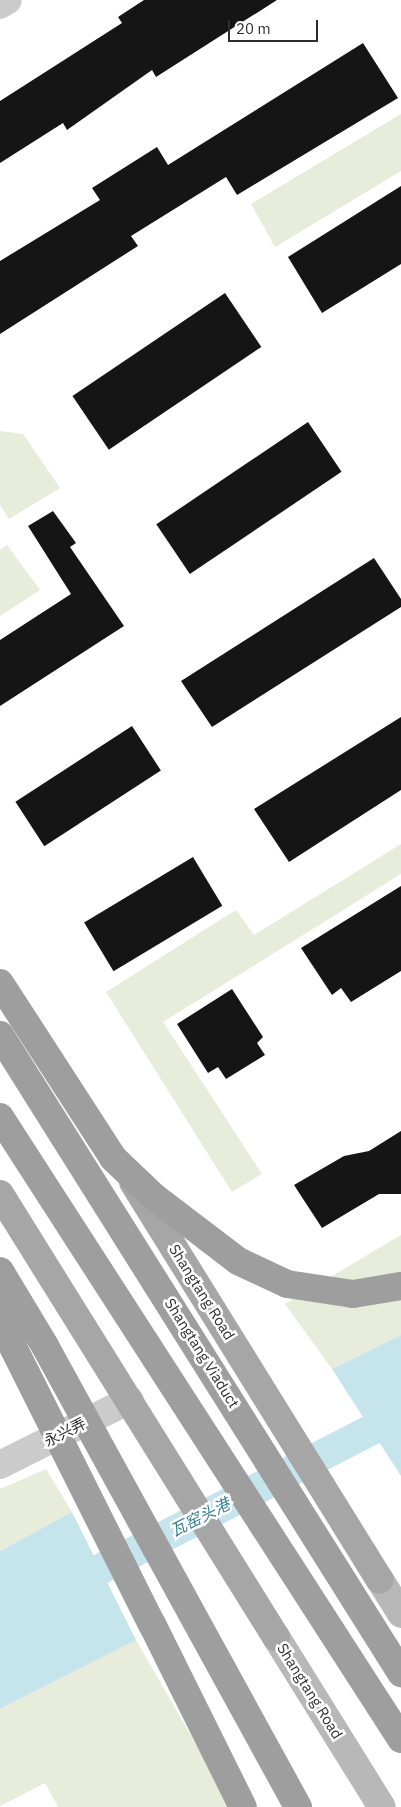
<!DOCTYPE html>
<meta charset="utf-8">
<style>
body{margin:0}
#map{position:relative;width:401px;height:1807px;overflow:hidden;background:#fff;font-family:"IBM Plex Sans","Noto Sans SC",sans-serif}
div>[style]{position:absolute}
.green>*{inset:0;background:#e7ecdb}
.water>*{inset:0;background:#c6e4ec}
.canal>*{height:31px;margin:-15.5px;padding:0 15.5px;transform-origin:15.5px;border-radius:15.5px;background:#c6e4ec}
.building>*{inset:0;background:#151515;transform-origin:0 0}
.minor>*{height:28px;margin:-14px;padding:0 14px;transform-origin:14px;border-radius:14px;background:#cbcbcb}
.secondary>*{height:28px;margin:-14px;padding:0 14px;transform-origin:14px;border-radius:14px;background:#b8b8b8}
.primary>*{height:28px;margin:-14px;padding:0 14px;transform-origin:14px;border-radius:14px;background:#a6a6a6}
.trunk>*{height:28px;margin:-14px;padding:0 14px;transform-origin:14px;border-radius:14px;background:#9e9e9e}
.trunk-bridge>*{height:28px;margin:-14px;padding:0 14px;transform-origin:14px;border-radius:14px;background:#9e9e9e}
span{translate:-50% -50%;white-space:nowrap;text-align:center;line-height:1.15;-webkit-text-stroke:5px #fff;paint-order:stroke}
.street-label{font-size:15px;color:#2e2e2e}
.water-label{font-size:16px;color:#3a7f91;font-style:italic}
.scale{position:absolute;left:228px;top:20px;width:90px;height:22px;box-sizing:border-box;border:2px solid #2e2e2e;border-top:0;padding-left:6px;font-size:15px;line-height:18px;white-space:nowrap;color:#2e2e2e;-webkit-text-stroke:4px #fff;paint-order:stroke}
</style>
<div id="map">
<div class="green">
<div style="clip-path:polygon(401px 114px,401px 171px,275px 247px,251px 204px)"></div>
<div style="clip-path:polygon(0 431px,23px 434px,60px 488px,9px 519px,0 505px)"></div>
<div style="clip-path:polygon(7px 545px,40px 590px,0 616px,0 550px)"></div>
<div style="clip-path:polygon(401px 844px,401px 874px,163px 1022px,262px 1174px,232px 1192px,106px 992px,236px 910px,254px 935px)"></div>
<div style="clip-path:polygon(401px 1235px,401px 1335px,332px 1369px,285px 1304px)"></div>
<div style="clip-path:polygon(46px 1469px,72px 1512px,0 1551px,0 1489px)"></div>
<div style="clip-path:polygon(136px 1640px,232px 1807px,58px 1807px,45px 1783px,0 1806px,0 1709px)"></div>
</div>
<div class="water">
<div style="clip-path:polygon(401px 1335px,401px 1476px,332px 1369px)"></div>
<div style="clip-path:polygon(72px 1512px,136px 1640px,0 1709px,0 1551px)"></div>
</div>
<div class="canal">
<div style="left:0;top:1620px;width:451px;rotate:-27.2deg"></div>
</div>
<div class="building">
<div style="clip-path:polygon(144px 0,277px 0,156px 77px,152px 70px,67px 130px,63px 123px,0 163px,0 101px,122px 23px,118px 17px)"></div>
<div style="clip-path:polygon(363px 43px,398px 98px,237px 195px,226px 177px,131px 236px,138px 246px,0 334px,0 261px,100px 200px,92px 188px,157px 147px,168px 165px)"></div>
<div style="clip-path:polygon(401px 186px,401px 264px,322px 313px,288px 257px)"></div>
<div style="left:225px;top:293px;width:65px;height:184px;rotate:56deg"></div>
<div style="left:308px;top:422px;width:60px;height:183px;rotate:56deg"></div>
<div style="clip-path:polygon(53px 511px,76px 543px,70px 547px,124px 626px,0 706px,0 640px,71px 594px,28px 526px)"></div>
<div style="clip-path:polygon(374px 558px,401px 599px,401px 607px,212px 727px,181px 681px)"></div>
<div style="clip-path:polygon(401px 717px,401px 790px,289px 862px,254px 809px)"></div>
<div style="left:132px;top:726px;width:53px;height:139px;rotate:57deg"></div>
<div style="left:193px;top:857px;width:57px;height:127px;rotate:59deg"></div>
<div style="clip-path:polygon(401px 886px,401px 971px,351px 1002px,341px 988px,332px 995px,301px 948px)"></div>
<div style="clip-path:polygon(232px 989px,263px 1037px,257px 1043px,265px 1055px,226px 1079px,218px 1067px,208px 1073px,177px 1024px)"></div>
<div style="clip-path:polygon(401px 1131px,401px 1194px,379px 1194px,322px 1228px,294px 1185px,344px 1156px,369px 1151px)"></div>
</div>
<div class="minor">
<div style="left:0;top:5px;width:9px;rotate:-32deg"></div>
<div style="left:0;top:1465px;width:145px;rotate:-26.6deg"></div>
</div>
<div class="secondary">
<div style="left:380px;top:1580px;width:40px;rotate:58deg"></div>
<div style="left:276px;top:1637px;width:200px;rotate:58.1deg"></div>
</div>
<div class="primary">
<div style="left:133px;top:1182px;width:468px;rotate:58.2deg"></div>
<div style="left:0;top:1194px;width:522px;rotate:58.08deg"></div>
</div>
<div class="trunk">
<div style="left:0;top:1035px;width:754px;rotate:57.85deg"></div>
<div style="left:0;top:1117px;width:740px;rotate:57.19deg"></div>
<div style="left:353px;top:1294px;width:49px;rotate:-9.5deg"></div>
<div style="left:152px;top:1624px;width:204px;rotate:63.6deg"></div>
</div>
<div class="trunk-bridge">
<div style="left:0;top:983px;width:208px;rotate:57.1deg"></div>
<div style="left:113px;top:1158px;width:55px;rotate:43.5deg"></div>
<div style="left:153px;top:1196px;width:107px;rotate:37.4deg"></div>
<div style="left:238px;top:1261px;width:54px;rotate:25.1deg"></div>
<div style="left:287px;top:1284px;width:67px;rotate:8.6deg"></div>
<div style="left:0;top:1271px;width:87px;rotate:59deg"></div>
<div style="left:45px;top:1346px;width:526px;rotate:61.24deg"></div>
<div style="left:0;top:1310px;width:41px;rotate:70.3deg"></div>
<div style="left:14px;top:1349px;width:308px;rotate:63.4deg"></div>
</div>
<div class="street-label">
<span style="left:202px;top:1292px;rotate:58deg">Shangtang Road</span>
<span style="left:202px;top:1353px;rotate:58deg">Shangtang Viaduct</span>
<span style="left:65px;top:1432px;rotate:-27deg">永兴弄</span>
<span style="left:310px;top:1691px;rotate:58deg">Shangtang Road</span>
</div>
<div class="water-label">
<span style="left:200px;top:1517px;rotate:-27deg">瓦窑头港</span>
</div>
<div class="scale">20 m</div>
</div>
